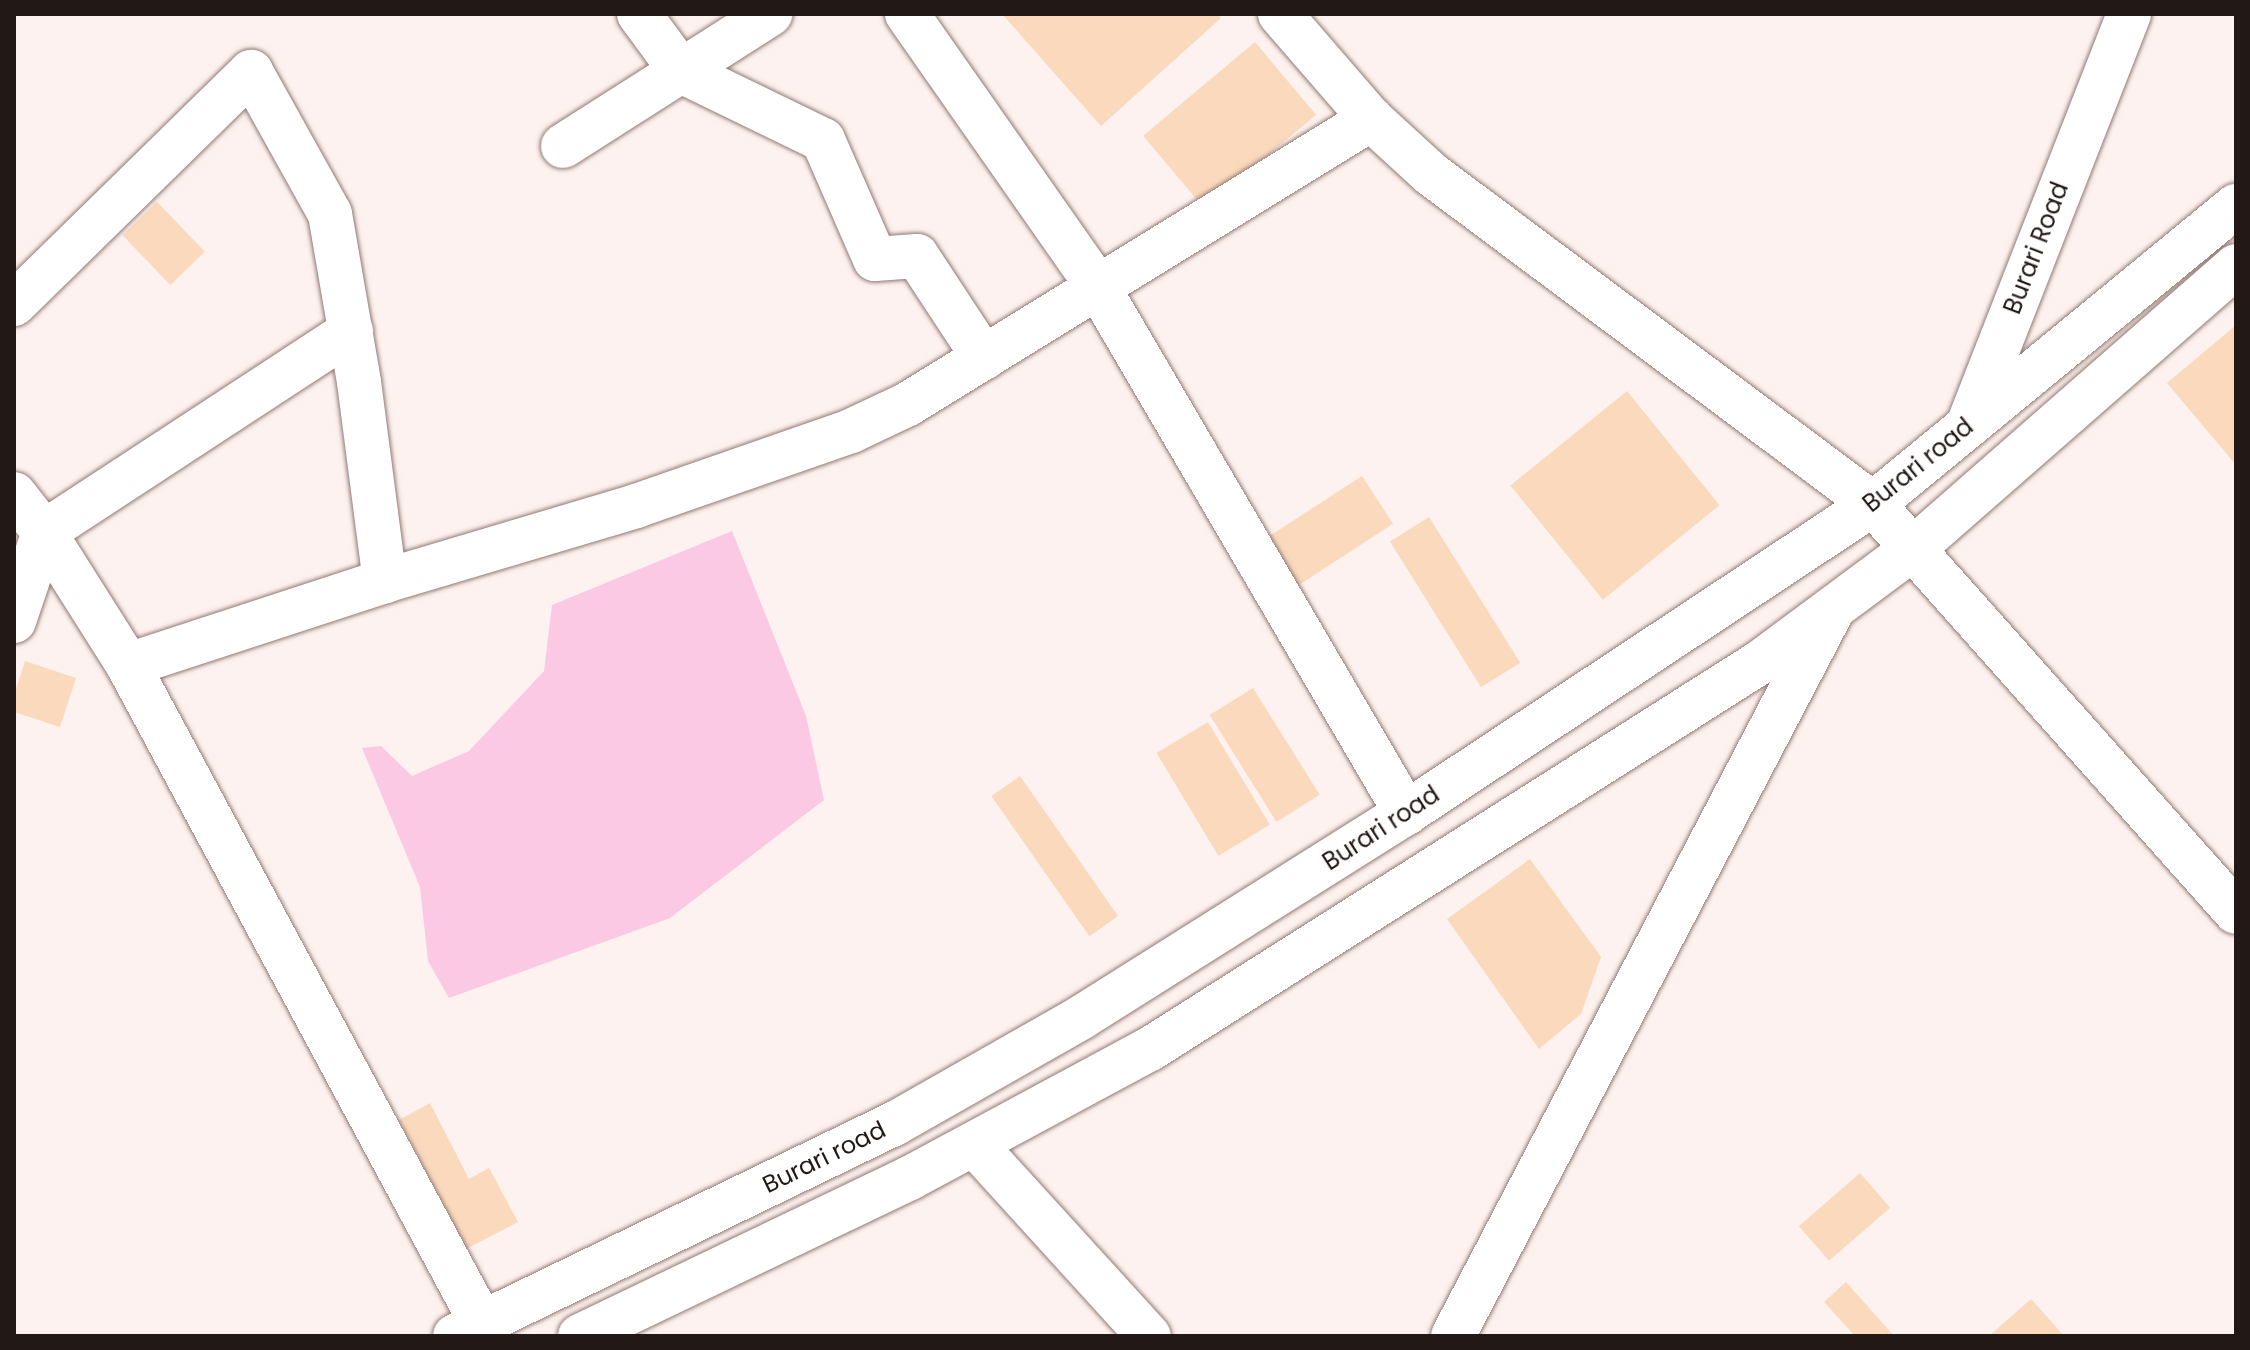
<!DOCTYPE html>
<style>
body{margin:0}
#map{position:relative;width:2250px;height:1350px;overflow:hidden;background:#fdf2ef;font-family:Poppins,sans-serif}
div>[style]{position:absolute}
.water>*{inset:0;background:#fbc9e3}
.building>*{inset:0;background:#fad9bd;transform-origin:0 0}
.roads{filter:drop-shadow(0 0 2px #927972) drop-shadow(0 0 2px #927972)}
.minor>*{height:44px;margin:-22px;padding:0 22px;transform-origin:22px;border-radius:22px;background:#fff}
.major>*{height:44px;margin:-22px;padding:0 22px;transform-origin:22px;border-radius:22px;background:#fff}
span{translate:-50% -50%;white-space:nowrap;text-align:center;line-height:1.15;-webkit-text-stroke:6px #fff;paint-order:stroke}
.street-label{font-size:24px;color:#221916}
.frame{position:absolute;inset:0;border:16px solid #221916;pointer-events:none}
</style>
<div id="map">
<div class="water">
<div style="clip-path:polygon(732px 531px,806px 716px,824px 800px,670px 918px,449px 998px,428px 961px,420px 887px,362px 748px,381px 746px,412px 776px,469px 751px,544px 671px,552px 605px)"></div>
</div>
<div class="building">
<div style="clip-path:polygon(1002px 14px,1217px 14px,1221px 18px,1101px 126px)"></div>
<div style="left:1255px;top:42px;width:95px;height:146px;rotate:50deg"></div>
<div style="left:157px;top:202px;width:69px;height:48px;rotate:46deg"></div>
<div style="clip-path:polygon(2236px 325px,2236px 465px,2167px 383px)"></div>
<div style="left:1627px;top:391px;width:147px;height:150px;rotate:51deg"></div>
<div style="left:1362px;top:476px;width:57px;height:115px;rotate:57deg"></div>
<div style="left:1429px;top:517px;width:172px;height:46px;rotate:58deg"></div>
<div style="clip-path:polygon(25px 661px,76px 678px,60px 727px,14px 712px,14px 695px)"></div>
<div style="left:1253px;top:688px;width:126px;height:51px;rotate:58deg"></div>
<div style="left:1208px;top:722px;width:120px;height:60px;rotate:59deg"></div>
<div style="left:1020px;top:776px;width:171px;height:35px;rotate:55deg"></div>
<div style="clip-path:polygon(1530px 859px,1601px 957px,1581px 1014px,1539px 1049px,1447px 919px)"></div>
<div style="clip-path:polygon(430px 1103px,469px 1179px,489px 1168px,518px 1222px,466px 1249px,399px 1120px)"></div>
<div style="left:1860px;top:1173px;width:46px;height:81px;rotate:49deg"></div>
<div style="clip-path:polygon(1846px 1282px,1894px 1336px,1855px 1336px,1824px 1302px)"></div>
<div style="clip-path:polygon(2031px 1299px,2064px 1336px,1989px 1336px)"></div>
</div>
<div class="roads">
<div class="minor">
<div style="left:639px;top:14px;width:71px;rotate:53.6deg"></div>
<div style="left:681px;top:71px;width:158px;rotate:25.9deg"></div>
<div style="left:823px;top:140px;width:130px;rotate:66.4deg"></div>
<div style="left:875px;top:259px;width:42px;rotate:-4.1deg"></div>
<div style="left:917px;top:256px;width:122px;rotate:56.7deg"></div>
<div style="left:907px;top:14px;width:333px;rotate:55deg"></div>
<div style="left:1098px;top:287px;width:610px;rotate:59.65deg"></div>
<div style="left:1280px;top:14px;width:139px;rotate:49.1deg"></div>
<div style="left:1371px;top:119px;width:81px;rotate:42.5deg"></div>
<div style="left:1431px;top:174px;width:552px;rotate:36.75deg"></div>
<div style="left:1873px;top:504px;width:546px;rotate:48.34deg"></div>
<div style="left:563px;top:146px;width:246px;rotate:-32.5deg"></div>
<div style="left:14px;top:304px;width:332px;rotate:-44.4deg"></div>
<div style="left:251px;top:72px;width:162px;rotate:60.9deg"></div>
<div style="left:330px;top:214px;width:170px;rotate:80.2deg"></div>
<div style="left:359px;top:382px;width:201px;rotate:82.6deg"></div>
<div style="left:14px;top:494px;width:48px;rotate:51.7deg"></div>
<div style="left:44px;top:532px;width:157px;rotate:57.7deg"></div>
<div style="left:128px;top:665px;width:746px;rotate:61.75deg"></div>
<div style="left:14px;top:621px;width:94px;rotate:-71.4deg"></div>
<div style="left:44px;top:532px;width:367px;rotate:-33.2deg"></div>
<div style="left:128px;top:665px;width:270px;rotate:-18.1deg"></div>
<div style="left:385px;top:581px;width:262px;rotate:-16.6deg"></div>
<div style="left:636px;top:506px;width:228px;rotate:-19.2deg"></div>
<div style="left:851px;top:431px;width:63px;rotate:-25.3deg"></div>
<div style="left:908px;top:404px;width:544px;rotate:-31.61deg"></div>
<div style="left:974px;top:1144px;width:260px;rotate:47.7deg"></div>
<div style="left:1453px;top:1336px;width:820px;rotate:-62.4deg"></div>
</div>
<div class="major">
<div style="left:1970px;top:420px;width:436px;rotate:-68.6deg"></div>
<div style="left:455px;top:1336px;width:488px;rotate:-25.8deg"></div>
<div style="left:894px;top:1124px;width:216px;rotate:-29.6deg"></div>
<div style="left:1082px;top:1017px;width:383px;rotate:-32.2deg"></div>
<div style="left:1406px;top:813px;width:560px;rotate:-33.49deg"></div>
<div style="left:1873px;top:504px;width:470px;rotate:-39.4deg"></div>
<div style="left:580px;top:1336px;width:366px;rotate:-25.6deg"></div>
<div style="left:910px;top:1178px;width:272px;rotate:-28.3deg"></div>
<div style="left:1150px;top:1049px;width:721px;rotate:-32.37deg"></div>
<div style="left:1759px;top:663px;width:193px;rotate:-36.6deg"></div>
<div style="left:1914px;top:548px;width:428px;rotate:-41.2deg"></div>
</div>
</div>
<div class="street-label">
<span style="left:2036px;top:248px;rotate:-69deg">Burari Road</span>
<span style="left:1918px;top:465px;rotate:-39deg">Burari road</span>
<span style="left:1381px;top:828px;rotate:-33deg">Burari road</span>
<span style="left:824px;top:1157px;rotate:-26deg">Burari road</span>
</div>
<div class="frame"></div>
</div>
